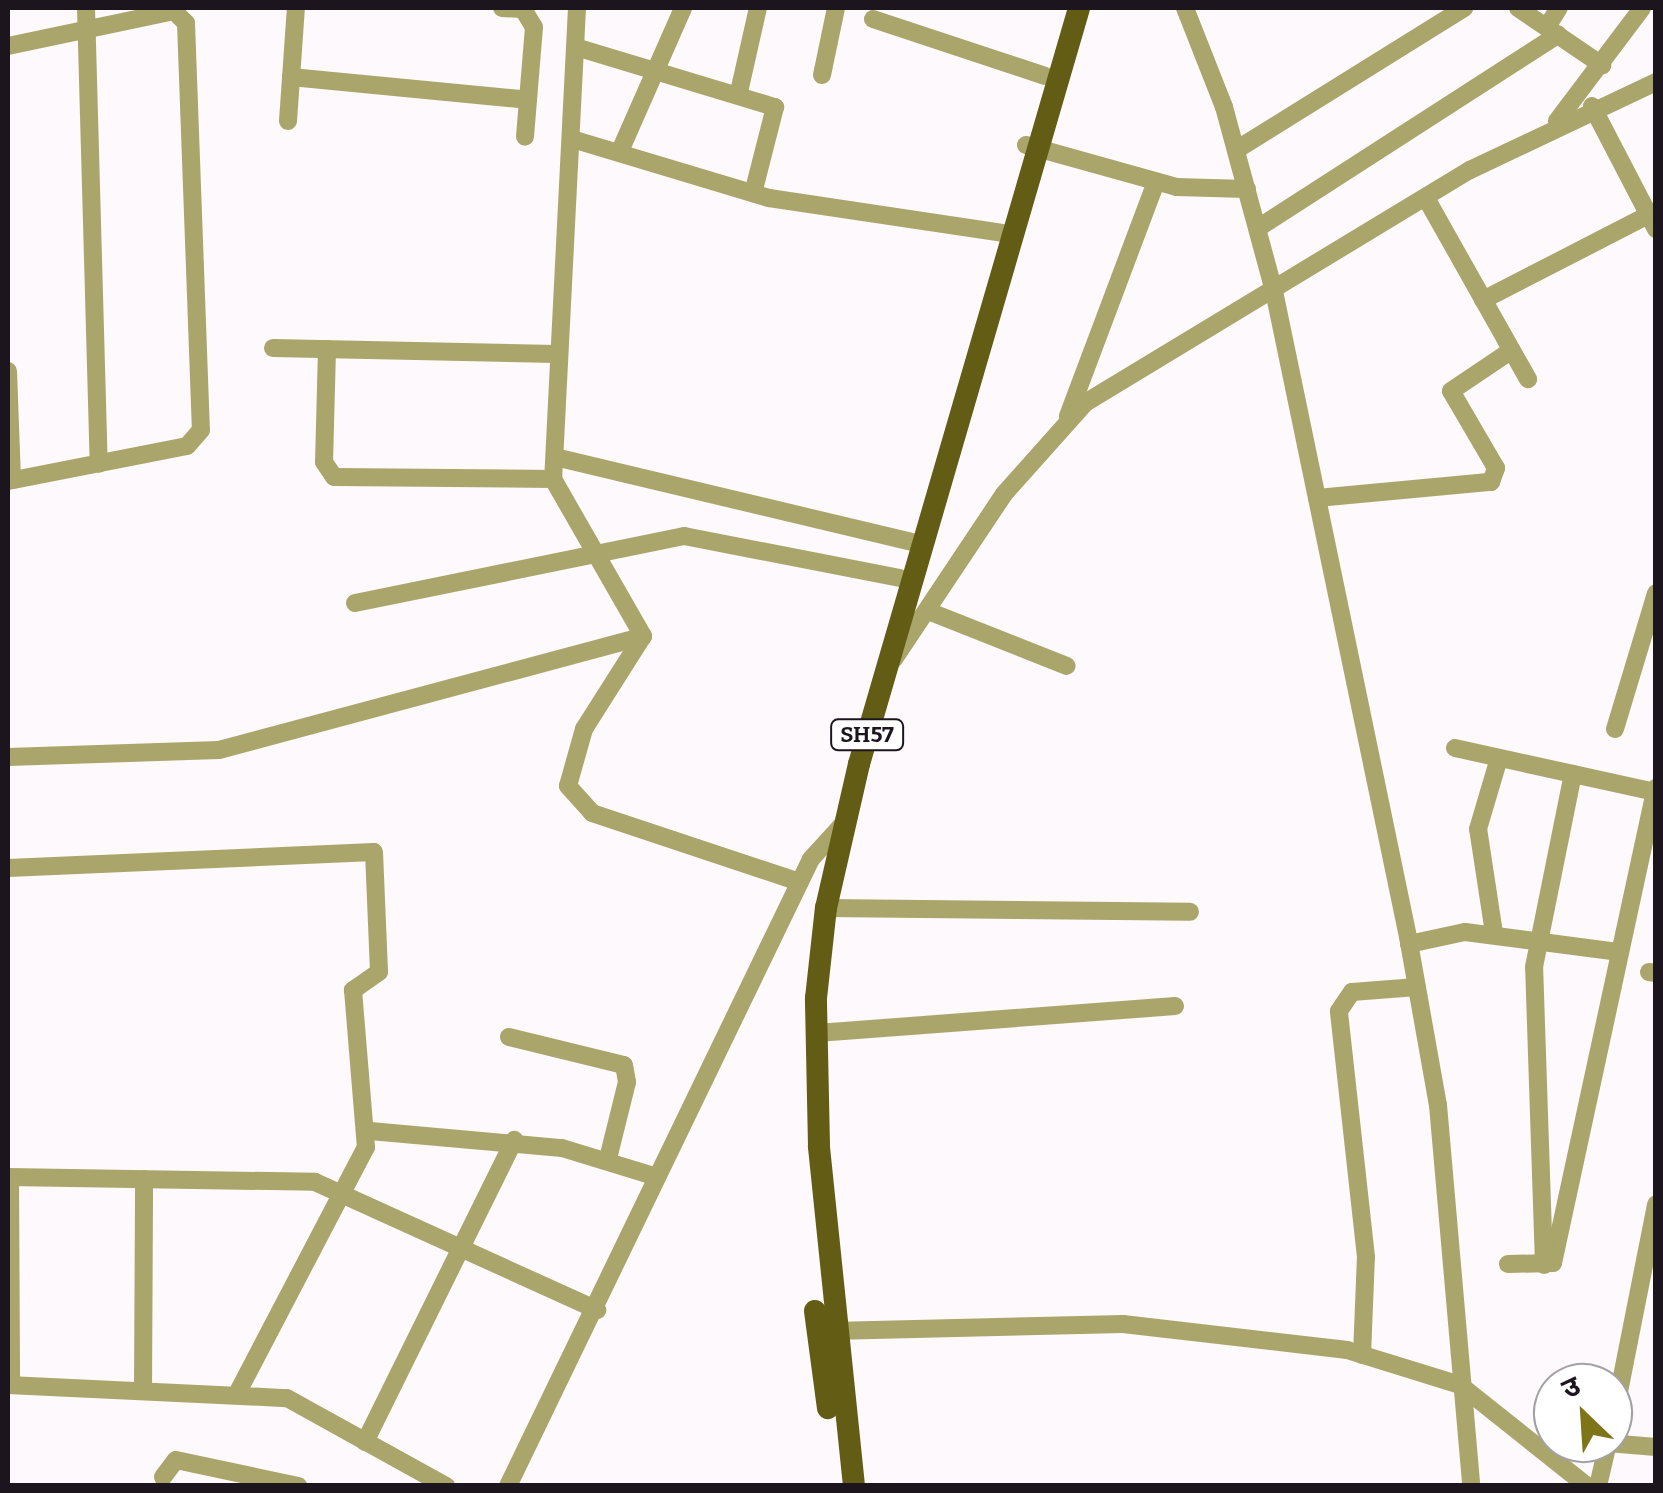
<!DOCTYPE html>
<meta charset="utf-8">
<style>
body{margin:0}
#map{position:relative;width:1663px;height:1493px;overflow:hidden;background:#fdf9fd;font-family:Bitter,"Noto Sans Devanagari",serif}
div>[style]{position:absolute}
.minor>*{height:18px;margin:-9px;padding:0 9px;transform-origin:9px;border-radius:9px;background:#aaa56a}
.major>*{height:22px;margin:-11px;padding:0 11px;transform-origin:11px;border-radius:11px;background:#635c14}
span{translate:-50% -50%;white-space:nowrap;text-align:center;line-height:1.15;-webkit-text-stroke:8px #fff;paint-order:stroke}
.shield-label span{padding:2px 8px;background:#fff;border:2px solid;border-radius:8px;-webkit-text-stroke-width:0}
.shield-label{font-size:22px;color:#1c151d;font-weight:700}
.frame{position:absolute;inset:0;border:10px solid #1c151d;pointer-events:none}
.north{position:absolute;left:1533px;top:1363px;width:100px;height:100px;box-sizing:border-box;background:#fff;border:2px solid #a4a1a5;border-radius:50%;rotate:335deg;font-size:28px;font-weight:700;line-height:40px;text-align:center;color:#1c151d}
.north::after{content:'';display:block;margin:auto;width:35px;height:45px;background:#7e7519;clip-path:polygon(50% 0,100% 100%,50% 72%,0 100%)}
</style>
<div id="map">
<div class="minor">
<div style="left:86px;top:8px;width:456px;rotate:88.4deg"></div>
<div style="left:502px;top:8px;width:21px;rotate:3deg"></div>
<div style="left:523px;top:9px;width:21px;rotate:59deg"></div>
<div style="left:534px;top:27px;width:110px;rotate:94.7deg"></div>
<div style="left:577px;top:8px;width:472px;rotate:92.9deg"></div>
<div style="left:553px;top:479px;width:181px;rotate:60.2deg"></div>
<div style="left:643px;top:636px;width:110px;rotate:122.4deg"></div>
<div style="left:584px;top:729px;width:59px;rotate:105.7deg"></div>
<div style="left:568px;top:786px;width:36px;rotate:48deg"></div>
<div style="left:592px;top:813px;width:219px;rotate:18.4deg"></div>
<div style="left:1185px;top:8px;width:106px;rotate:68.5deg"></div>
<div style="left:1224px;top:107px;width:191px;rotate:74.8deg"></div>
<div style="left:1274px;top:291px;width:660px;rotate:78.28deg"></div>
<div style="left:1408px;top:937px;width:171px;rotate:79.9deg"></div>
<div style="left:1438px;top:1105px;width:382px;rotate:85deg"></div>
<div style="left:1518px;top:8px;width:102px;rotate:34.2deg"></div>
<div style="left:873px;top:19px;width:181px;rotate:18.3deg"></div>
<div style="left:1547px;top:27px;width:22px;rotate:-58deg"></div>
<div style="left:8px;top:46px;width:170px;rotate:-11.9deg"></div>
<div style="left:174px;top:11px;width:17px;rotate:45deg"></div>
<div style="left:186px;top:23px;width:407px;rotate:87.9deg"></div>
<div style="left:201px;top:430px;width:21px;rotate:131deg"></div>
<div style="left:187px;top:446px;width:182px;rotate:168.9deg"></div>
<div style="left:579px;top:48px;width:205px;rotate:16.8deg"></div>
<div style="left:775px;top:107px;width:89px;rotate:104.3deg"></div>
<div style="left:822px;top:75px;width:68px;rotate:-78.2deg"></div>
<div style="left:291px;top:77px;width:238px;rotate:5.5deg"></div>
<div style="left:739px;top:92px;width:86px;rotate:-77.3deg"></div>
<div style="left:1592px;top:106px;width:139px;rotate:62.5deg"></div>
<div style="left:288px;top:121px;width:113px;rotate:-86deg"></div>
<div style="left:1557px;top:121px;width:141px;rotate:-53deg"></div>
<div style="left:572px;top:139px;width:206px;rotate:16.7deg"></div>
<div style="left:769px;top:198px;width:236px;rotate:8.5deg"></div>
<div style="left:1026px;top:145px;width:156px;rotate:15.6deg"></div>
<div style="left:1176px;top:187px;width:71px;rotate:1.6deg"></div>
<div style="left:1236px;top:150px;width:269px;rotate:-31.9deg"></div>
<div style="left:620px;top:151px;width:156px;rotate:-66.2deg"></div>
<div style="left:1426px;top:198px;width:208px;rotate:60.6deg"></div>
<div style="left:1258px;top:228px;width:357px;rotate:-32.8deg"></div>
<div style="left:1483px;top:300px;width:195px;rotate:-27.2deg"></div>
<div style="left:273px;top:348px;width:283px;rotate:1.2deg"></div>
<div style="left:327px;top:349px;width:113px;rotate:91.5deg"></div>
<div style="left:324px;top:462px;width:18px;rotate:56deg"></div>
<div style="left:334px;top:477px;width:219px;rotate:0.5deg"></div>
<div style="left:8px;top:371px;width:109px;rotate:87.9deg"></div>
<div style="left:1068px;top:416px;width:250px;rotate:-69.4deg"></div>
<div style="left:555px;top:457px;width:366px;rotate:13.4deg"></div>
<div style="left:1317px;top:498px;width:175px;rotate:-5.3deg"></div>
<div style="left:1491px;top:482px;width:15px;rotate:-70deg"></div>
<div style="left:1496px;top:468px;width:89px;rotate:-120.3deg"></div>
<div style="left:1451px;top:391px;width:73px;rotate:-33.9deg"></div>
<div style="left:355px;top:603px;width:336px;rotate:-11.5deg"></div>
<div style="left:684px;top:536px;width:220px;rotate:11deg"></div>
<div style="left:928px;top:611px;width:149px;rotate:21.6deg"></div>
<div style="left:894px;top:659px;width:198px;rotate:-56.3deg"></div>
<div style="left:1004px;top:494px;width:122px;rotate:-48.3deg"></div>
<div style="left:1085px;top:403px;width:450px;rotate:-31.2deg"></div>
<div style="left:1470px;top:170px;width:206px;rotate:-25.3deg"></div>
<div style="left:1615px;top:729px;width:142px;rotate:-73.2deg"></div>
<div style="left:1455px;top:748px;width:205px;rotate:12.4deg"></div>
<div style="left:8px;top:757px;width:211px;rotate:-1.9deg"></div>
<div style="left:219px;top:750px;width:439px;rotate:-15deg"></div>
<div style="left:8px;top:868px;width:366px;rotate:-2.5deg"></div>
<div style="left:374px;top:852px;width:120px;rotate:87.6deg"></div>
<div style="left:379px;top:972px;width:32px;rotate:145deg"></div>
<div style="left:353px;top:990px;width:158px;rotate:85.3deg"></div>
<div style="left:366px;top:1147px;width:276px;rotate:117.6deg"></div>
<div style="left:826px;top:908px;width:364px;rotate:0.6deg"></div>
<div style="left:1494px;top:933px;width:105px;rotate:-98.7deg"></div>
<div style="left:1478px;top:829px;width:74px;rotate:-73.5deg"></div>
<div style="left:1409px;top:944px;width:57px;rotate:-12.1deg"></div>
<div style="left:1465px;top:932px;width:156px;rotate:7.4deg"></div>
<div style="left:1649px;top:972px;width:7px;rotate:8deg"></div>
<div style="left:817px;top:1033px;width:359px;rotate:-4.3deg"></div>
<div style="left:509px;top:1037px;width:118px;rotate:13.7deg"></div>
<div style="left:624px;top:1065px;width:17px;rotate:80deg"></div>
<div style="left:627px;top:1082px;width:79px;rotate:103.9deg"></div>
<div style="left:370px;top:1131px;width:193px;rotate:5.1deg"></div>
<div style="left:562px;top:1148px;width:99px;rotate:17deg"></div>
<div style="left:8px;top:1177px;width:307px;rotate:0.9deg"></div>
<div style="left:315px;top:1182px;width:310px;rotate:24.4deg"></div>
<div style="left:10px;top:1177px;width:208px;rotate:89.7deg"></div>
<div style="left:1508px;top:1264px;width:45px;rotate:-1.3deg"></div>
<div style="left:1553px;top:1263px;width:486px;rotate:-77.8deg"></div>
<div style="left:1544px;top:1265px;width:298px;rotate:-91.9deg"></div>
<div style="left:1534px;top:967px;width:197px;rotate:-78.6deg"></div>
<div style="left:832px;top:1331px;width:291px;rotate:-1.4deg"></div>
<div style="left:1123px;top:1324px;width:226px;rotate:6.6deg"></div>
<div style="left:1347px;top:1350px;width:118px;rotate:17.2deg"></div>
<div style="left:1460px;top:1385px;width:162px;rotate:38.5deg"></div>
<div style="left:1362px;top:1355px;width:98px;rotate:-87.7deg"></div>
<div style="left:1366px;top:1257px;width:247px;rotate:-96.3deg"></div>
<div style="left:1339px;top:1011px;width:23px;rotate:-56deg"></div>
<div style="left:1352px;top:992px;width:65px;rotate:-4.4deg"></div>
<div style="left:8px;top:1385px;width:279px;rotate:2.7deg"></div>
<div style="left:287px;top:1398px;width:182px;rotate:29deg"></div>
<div style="left:143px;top:1389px;width:210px;rotate:-89.7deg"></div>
<div style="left:1613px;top:1422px;width:222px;rotate:-78.8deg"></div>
<div style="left:365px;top:1442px;width:337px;rotate:-63.7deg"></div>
<div style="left:163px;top:1477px;width:21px;rotate:-53deg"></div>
<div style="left:176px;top:1460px;width:125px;rotate:12deg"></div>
<div style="left:508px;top:1486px;width:696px;rotate:-64.21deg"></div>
<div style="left:811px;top:859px;width:46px;rotate:-47.6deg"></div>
<div style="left:1598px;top:1486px;width:44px;rotate:-76.9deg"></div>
<div style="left:1608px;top:1443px;width:48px;rotate:4.8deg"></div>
</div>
<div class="major">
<div style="left:815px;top:1311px;width:98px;rotate:82.4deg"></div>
<div style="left:854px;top:1486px;width:342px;rotate:-95.9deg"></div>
<div style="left:819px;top:1146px;width:148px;rotate:-91.2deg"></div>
<div style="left:816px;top:998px;width:91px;rotate:-83.7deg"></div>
<div style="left:826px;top:908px;width:148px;rotate:-77.1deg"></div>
<div style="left:859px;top:764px;width:787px;rotate:-73.77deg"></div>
</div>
<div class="shield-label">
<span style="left:867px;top:735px">SH57</span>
</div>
<div class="frame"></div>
<div class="north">उ</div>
</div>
